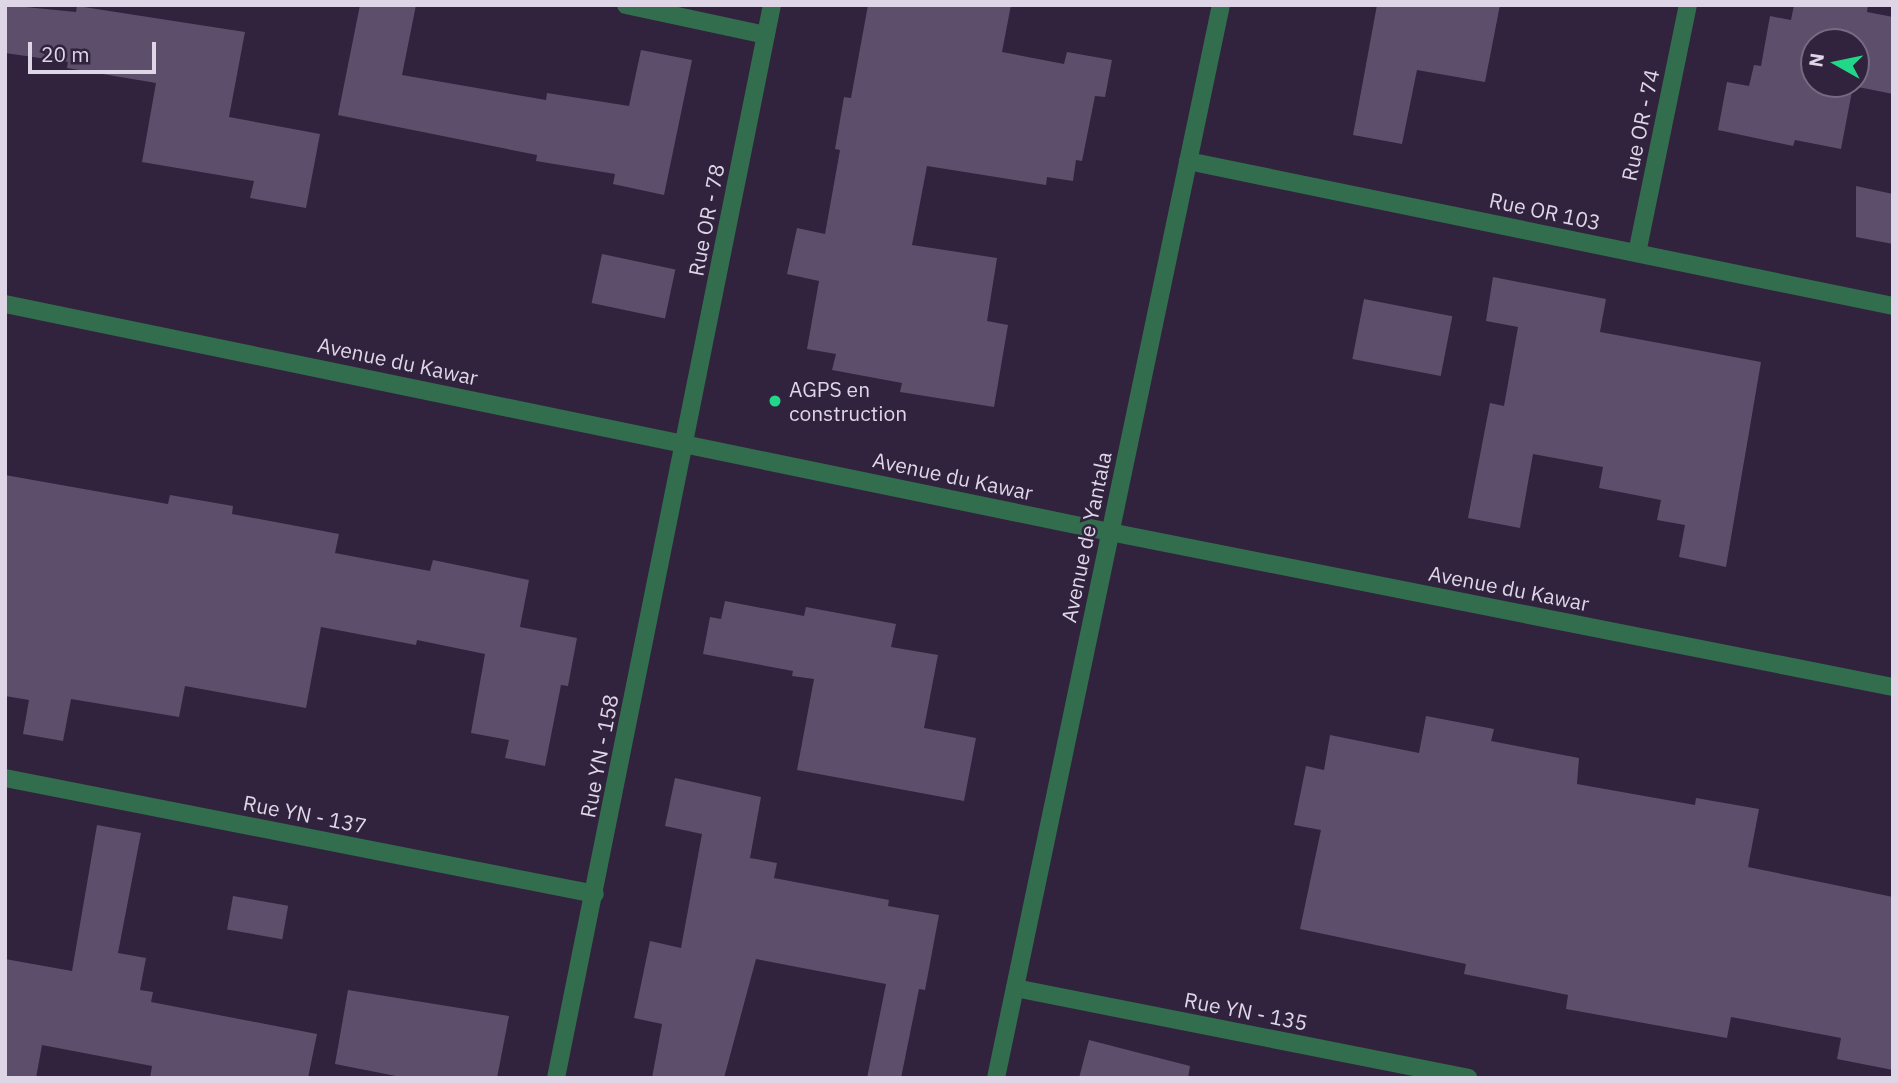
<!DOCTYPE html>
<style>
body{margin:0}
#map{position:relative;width:1898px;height:1083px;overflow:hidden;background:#31233e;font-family:"IBM Plex Sans",sans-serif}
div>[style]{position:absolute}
.building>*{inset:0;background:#5d4e6b;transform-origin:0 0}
.minor>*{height:18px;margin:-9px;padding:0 9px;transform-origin:9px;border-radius:9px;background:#326e4d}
.tertiary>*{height:18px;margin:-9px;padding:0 9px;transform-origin:9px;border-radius:9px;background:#326e4d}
.dots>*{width:19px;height:19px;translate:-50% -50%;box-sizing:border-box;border:4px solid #31233e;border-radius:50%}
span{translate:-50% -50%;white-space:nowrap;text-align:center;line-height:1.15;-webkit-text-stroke:5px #31233e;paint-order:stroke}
.street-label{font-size:21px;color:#ded6e7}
.poi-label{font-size:21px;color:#ded6e7}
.left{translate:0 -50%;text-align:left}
.frame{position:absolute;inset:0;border:7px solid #ded6e7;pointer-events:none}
.north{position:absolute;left:1800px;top:28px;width:70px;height:70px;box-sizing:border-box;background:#31233e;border:2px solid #766b82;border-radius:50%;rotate:279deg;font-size:19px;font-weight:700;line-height:28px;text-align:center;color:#ded6e7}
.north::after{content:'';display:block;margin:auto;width:24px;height:32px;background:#20d887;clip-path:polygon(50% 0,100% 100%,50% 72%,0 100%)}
.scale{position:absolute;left:28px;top:42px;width:128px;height:32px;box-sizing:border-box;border:4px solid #ded6e7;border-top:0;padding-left:9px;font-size:21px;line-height:24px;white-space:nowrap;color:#ded6e7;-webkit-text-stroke:5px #31233e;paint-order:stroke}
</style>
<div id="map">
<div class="building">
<div style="clip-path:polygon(5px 5px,76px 12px,77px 6px,245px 32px,229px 117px,320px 134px,306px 208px,250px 198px,254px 181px,142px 162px,156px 83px,67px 68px,68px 62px,5px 53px)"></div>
<div style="clip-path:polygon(360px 5px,416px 5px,402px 75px,546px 100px,547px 93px,629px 106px,641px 50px,692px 60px,664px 195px,613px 184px,615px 174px,536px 161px,537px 155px,338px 115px)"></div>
<div style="clip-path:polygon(868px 5px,1011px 5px,1002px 52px,1064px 64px,1067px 52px,1112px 60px,1105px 97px,1095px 96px,1082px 161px,1076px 160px,1073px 181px,1047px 177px,1046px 185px,927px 166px,912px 245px,997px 258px,987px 321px,1008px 325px,994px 407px,900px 392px,902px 383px,832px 370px,836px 354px,807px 349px,819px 281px,787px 274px,797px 228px,825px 234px,840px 150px,835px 149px,844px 97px,851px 98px)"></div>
<div style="clip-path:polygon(1377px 5px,1500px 5px,1485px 82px,1417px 70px,1402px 144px,1353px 135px)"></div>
<div style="clip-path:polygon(evenodd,1794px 5px,1868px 5px,1867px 12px,1893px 17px,1893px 94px,1853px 86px,1841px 149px,1795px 140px,1793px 146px,1718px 130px,1727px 82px,1749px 86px,1754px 65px,1761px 66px,1770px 16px,1791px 20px,1794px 5px,1814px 42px,1856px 42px,1856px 84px,1814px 84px,1814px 42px)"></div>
<div style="clip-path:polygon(1856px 186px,1893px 194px,1893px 244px,1856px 237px)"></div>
<div style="left:602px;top:254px;width:75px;height:50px;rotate:12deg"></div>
<div style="clip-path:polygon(1493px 277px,1606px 299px,1600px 332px,1761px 362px,1726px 567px,1679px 557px,1685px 525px,1657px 520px,1661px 500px,1599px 488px,1603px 467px,1533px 454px,1520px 528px,1468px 518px,1490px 403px,1504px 406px,1518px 327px,1486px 321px)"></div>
<div style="left:1364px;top:299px;width:90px;height:61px;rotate:11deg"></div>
<div style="clip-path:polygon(5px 475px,168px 504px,170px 495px,233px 506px,232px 514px,339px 534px,335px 553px,430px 571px,433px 560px,529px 580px,520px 627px,577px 638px,568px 686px,561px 685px,545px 766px,505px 758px,509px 740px,471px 733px,485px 654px,417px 640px,416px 645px,321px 627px,306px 708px,185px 686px,179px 717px,71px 699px,63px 741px,23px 734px,29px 700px,5px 696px)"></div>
<div style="clip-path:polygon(725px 601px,804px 616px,806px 607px,896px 624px,891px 647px,938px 655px,924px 728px,976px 738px,964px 801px,797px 770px,814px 679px,792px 676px,793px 671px,703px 654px,710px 617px,721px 619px)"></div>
<div style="clip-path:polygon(1426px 716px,1494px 729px,1491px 741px,1579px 758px,1577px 784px,1695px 805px,1696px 798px,1759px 809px,1748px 867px,1893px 897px,1893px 1070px,1837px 1059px,1841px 1038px,1731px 1017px,1727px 1038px,1566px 1009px,1568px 995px,1464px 974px,1466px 964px,1300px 929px,1321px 830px,1294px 825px,1306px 766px,1324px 770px,1330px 735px,1419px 753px)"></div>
<div style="clip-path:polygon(675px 778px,761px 797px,750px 858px,777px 863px,774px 878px,889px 900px,888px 906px,939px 915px,925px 990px,919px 989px,901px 1078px,867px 1078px,886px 984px,756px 959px,724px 1078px,652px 1078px,662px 1024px,634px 1018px,650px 941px,681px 948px,702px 834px,665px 826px)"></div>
<div style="clip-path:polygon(97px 825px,141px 833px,118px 953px,146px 958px,140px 990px,153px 992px,151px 1002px,317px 1034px,308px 1078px,150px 1078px,152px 1066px,42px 1045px,36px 1078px,5px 1078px,5px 959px,72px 971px)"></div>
<div style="left:233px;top:896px;width:56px;height:34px;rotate:10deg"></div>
<div style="clip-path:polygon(348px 990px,509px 1016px,497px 1078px,406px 1078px,335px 1064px)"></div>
<div style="clip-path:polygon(1089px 1040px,1190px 1066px,1188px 1078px,1079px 1078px)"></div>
</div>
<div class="minor">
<div style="left:626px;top:5px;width:143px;rotate:12.1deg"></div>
<div style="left:1188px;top:161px;width:720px;rotate:11.62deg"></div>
<div style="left:1637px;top:253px;width:253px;rotate:-78.4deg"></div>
<div style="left:5px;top:778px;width:601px;rotate:11.12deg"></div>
<div style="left:1015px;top:988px;width:462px;rotate:11.2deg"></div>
<div style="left:556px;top:1078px;width:1095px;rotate:-78.62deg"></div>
<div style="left:996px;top:1078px;width:1096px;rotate:-78.16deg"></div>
</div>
<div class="tertiary">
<div style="left:5px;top:304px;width:1128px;rotate:11.66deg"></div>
<div style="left:1110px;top:532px;width:798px;rotate:11.2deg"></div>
</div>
<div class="dots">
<div style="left:775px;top:401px;background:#20d887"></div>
</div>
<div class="street-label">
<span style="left:1640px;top:125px;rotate:-78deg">Rue OR - 74</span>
<span style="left:1545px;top:211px;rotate:12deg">Rue OR 103</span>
<span style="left:706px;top:220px;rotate:-79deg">Rue OR - 78</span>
<span style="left:398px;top:361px;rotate:12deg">Avenue du Kawar</span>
<span style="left:953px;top:476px;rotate:12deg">Avenue du Kawar</span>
<span style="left:1086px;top:537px;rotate:-78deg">Avenue de Yantala</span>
<span style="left:1509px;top:588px;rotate:11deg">Avenue du Kawar</span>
<span style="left:599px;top:756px;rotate:-79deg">Rue YN - 158</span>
<span style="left:305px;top:814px;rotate:11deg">Rue YN - 137</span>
<span style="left:1246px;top:1011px;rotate:11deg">Rue YN - 135</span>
</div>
<div class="poi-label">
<span class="left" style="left:789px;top:401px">AGPS en<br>construction</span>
</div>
<div class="frame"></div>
<div class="north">N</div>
<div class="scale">20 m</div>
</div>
